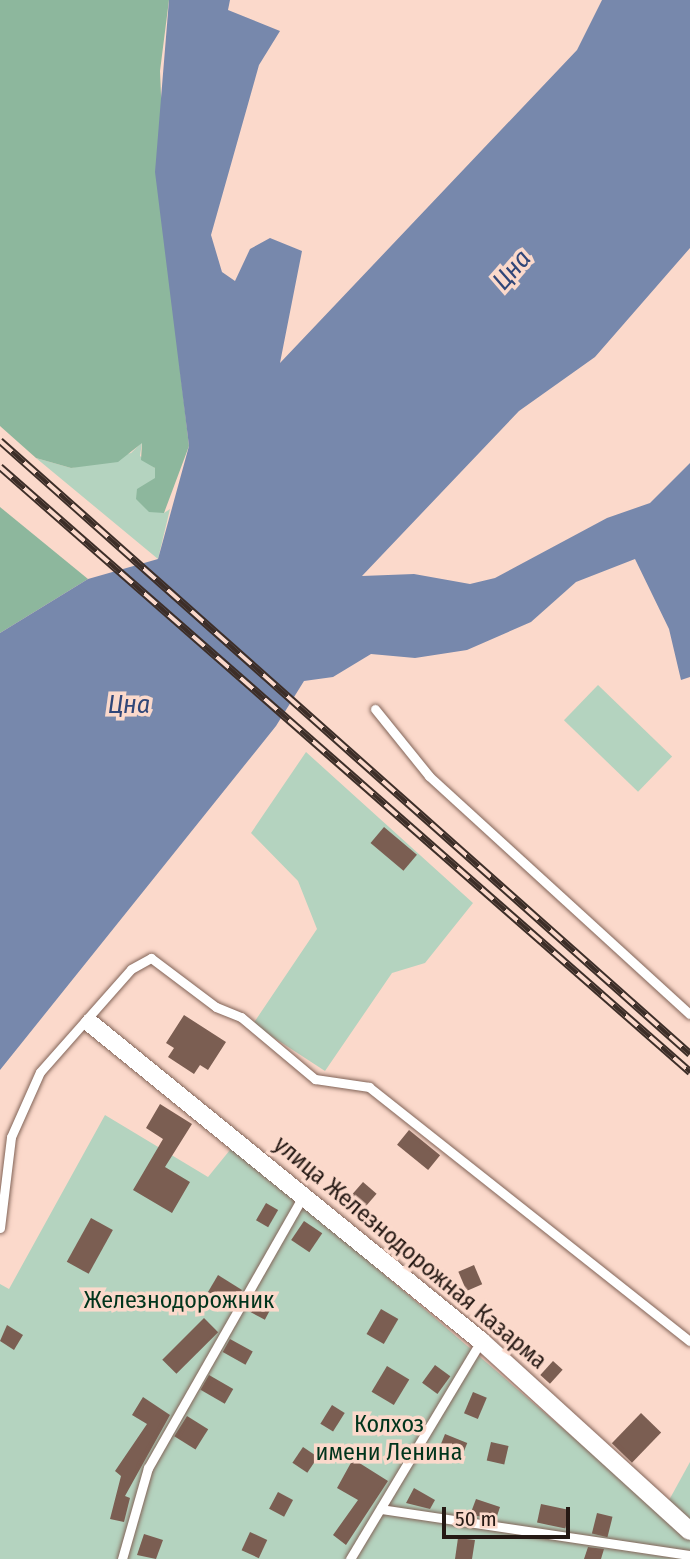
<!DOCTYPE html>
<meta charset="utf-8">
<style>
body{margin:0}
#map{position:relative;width:690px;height:1559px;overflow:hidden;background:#fbd9cb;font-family:"Fira Sans Condensed",sans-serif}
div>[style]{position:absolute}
.green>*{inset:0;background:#b4d3bf;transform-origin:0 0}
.forest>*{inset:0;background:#8db79d}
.water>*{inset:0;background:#7788ac}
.building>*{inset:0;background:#7b5e52;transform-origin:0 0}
.roads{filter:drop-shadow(0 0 2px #826458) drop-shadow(0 0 2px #826458)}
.lane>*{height:9px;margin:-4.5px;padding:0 4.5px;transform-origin:4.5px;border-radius:4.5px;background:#fff}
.street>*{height:18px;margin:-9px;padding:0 9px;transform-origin:9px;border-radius:9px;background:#fff}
.rail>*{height:8px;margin-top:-4px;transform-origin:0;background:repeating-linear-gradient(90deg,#fbd9cb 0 16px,#3d2e28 0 32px);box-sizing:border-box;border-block:2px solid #3d2e28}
span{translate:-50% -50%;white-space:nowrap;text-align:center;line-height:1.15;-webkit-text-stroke:7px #fbd9cb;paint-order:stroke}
.street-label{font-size:24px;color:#251914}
.park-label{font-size:24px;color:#00341c}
.water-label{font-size:26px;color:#304678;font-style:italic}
.scale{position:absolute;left:442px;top:1507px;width:128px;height:32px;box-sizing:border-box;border:4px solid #251914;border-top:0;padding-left:9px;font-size:21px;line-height:24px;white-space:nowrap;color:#251914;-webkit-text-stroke:5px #fbd9cb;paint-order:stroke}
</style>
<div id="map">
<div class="green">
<div style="clip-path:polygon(142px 442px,140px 456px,155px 468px,164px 513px,170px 509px,158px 559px,36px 458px,71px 468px,131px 453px)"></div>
<div style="left:598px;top:685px;width:103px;height:49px;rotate:44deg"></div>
<div style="clip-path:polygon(306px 752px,473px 903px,425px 963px,392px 973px,325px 1071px,253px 1024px,317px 929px,298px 881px,251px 833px)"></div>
<div style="clip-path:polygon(105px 1115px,208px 1177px,234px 1145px,690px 1538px,690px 1559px,0 1559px,0 1284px,9px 1289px)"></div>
<div style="clip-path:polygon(690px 1462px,690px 1521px,668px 1502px)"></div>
</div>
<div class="forest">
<div style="clip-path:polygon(0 0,169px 0,160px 71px,168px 264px,189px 446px,164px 513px,149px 512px,136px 499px,137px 489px,155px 478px,155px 468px,141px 460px,142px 443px,118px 462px,71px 468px,36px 458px,0 426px)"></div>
<div style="clip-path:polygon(0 507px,88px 579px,0 633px)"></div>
</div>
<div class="water">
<div style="clip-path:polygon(169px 0,230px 0,228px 10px,280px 31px,259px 65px,211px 235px,222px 272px,235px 281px,250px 249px,270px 238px,302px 251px,280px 363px,577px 50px,602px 0,690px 0,690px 248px,595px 357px,519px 411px,362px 576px,414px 574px,470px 584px,495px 578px,607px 518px,650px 503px,690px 463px,690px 677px,681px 680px,669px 629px,635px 559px,576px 582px,531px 622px,467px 650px,415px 658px,371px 654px,333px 677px,304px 681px,276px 726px,0 1070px,0 633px,88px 579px,158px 559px,189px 446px,155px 172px)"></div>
</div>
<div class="building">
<div style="left:384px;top:827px;width:43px;height:21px;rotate:40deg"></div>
<div style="clip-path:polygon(184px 1015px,226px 1042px,208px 1070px,200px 1065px,194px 1074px,168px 1057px,174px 1048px,166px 1043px)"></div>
<div style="clip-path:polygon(160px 1104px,192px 1124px,165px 1167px,190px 1182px,172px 1213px,133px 1190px,163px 1139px,146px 1128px)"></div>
<div style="left:409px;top:1130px;width:40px;height:19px;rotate:39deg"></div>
<div style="left:363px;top:1182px;width:18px;height:20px;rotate:41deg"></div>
<div style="left:266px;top:1203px;width:14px;height:20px;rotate:30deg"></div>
<div style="left:91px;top:1218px;width:25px;height:50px;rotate:29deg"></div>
<div style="left:304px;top:1221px;width:22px;height:23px;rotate:34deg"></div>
<div style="left:474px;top:1265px;width:21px;height:17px;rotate:67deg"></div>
<div style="clip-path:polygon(218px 1275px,242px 1290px,234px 1304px,208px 1292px)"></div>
<div style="left:257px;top:1294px;width:19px;height:19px;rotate:28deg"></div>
<div style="left:381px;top:1309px;width:20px;height:29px;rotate:30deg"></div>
<div style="left:204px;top:1318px;width:20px;height:59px;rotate:45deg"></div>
<div style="clip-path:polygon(7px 1325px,23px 1335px,14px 1350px,0 1341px)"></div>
<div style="left:230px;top:1339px;width:26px;height:15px;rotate:29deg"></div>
<div style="left:553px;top:1361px;width:13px;height:19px;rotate:42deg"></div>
<div style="left:435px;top:1365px;width:19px;height:22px;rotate:36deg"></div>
<div style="left:387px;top:1366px;width:26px;height:30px;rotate:31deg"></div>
<div style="left:209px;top:1375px;width:28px;height:17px;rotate:30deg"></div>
<div style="left:473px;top:1392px;width:15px;height:23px;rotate:23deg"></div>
<div style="clip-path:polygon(143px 1397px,170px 1415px,125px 1496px,130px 1498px,124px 1522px,110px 1519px,121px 1476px,115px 1471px,147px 1424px,132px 1415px)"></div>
<div style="left:332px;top:1405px;width:15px;height:22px;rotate:32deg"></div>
<div style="left:641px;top:1413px;width:28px;height:42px;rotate:44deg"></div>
<div style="left:187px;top:1416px;width:25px;height:24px;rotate:32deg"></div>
<div style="left:445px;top:1434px;width:24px;height:17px;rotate:22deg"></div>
<div style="left:491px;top:1442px;width:18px;height:19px;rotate:13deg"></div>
<div style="left:303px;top:1447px;width:18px;height:19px;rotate:34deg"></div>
<div style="clip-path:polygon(353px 1459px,388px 1481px,346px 1545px,333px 1535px,358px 1500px,337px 1488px)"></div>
<div style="clip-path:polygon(414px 1488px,435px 1500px,430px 1509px,406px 1503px)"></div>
<div style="left:278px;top:1492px;width:17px;height:19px;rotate:28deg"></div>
<div style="clip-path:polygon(476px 1499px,500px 1507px,496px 1519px,470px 1515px)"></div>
<div style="left:541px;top:1504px;width:29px;height:19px;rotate:12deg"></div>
<div style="left:597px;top:1513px;width:16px;height:21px;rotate:14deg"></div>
<div style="left:250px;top:1532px;width:19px;height:20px;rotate:25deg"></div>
<div style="clip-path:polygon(144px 1534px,163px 1540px,156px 1559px,137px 1555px)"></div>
<div style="clip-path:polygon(458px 1538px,475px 1540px,472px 1559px,455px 1559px)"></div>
<div style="clip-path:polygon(588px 1547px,604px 1549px,601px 1559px,584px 1559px)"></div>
</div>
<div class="roads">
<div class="lane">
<div style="left:375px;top:709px;width:86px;rotate:51.1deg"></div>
<div style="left:429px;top:776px;width:353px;rotate:42.4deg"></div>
<div style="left:0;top:1228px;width:92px;rotate:-83.1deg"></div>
<div style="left:11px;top:1137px;width:71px;rotate:-66deg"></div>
<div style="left:40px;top:1072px;width:137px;rotate:-48.5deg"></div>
<div style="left:131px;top:969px;width:23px;rotate:-29deg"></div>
<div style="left:151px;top:958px;width:81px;rotate:37deg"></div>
<div style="left:216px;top:1007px;width:27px;rotate:22deg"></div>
<div style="left:241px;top:1017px;width:97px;rotate:40deg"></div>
<div style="left:315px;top:1079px;width:55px;rotate:8.4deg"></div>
<div style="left:369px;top:1087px;width:409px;rotate:38.4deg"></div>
<div style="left:381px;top:1509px;width:312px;rotate:8.5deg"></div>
<div style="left:122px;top:1559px;width:95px;rotate:-74.1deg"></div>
<div style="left:148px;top:1468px;width:314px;rotate:-60.3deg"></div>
<div style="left:350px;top:1559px;width:254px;rotate:-59deg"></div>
</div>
<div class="street">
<div style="left:90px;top:1023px;width:504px;rotate:39.12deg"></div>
<div style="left:481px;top:1341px;width:282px;rotate:42.3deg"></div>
</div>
</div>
<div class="rail">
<div style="left:0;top:441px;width:923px;rotate:41.62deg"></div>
<div style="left:0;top:467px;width:918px;rotate:41.24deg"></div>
</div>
<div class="street-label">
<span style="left:410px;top:1253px;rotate:40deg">улица Железнодорожная Казарма</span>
</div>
<div class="park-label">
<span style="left:179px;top:1301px">Железнодорожник</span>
<span style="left:389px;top:1439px">Колхоз<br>имени Ленина</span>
</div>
<div class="water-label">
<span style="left:512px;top:270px;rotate:-49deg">Цна</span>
<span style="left:129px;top:705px">Цна</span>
</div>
<div class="scale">50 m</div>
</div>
